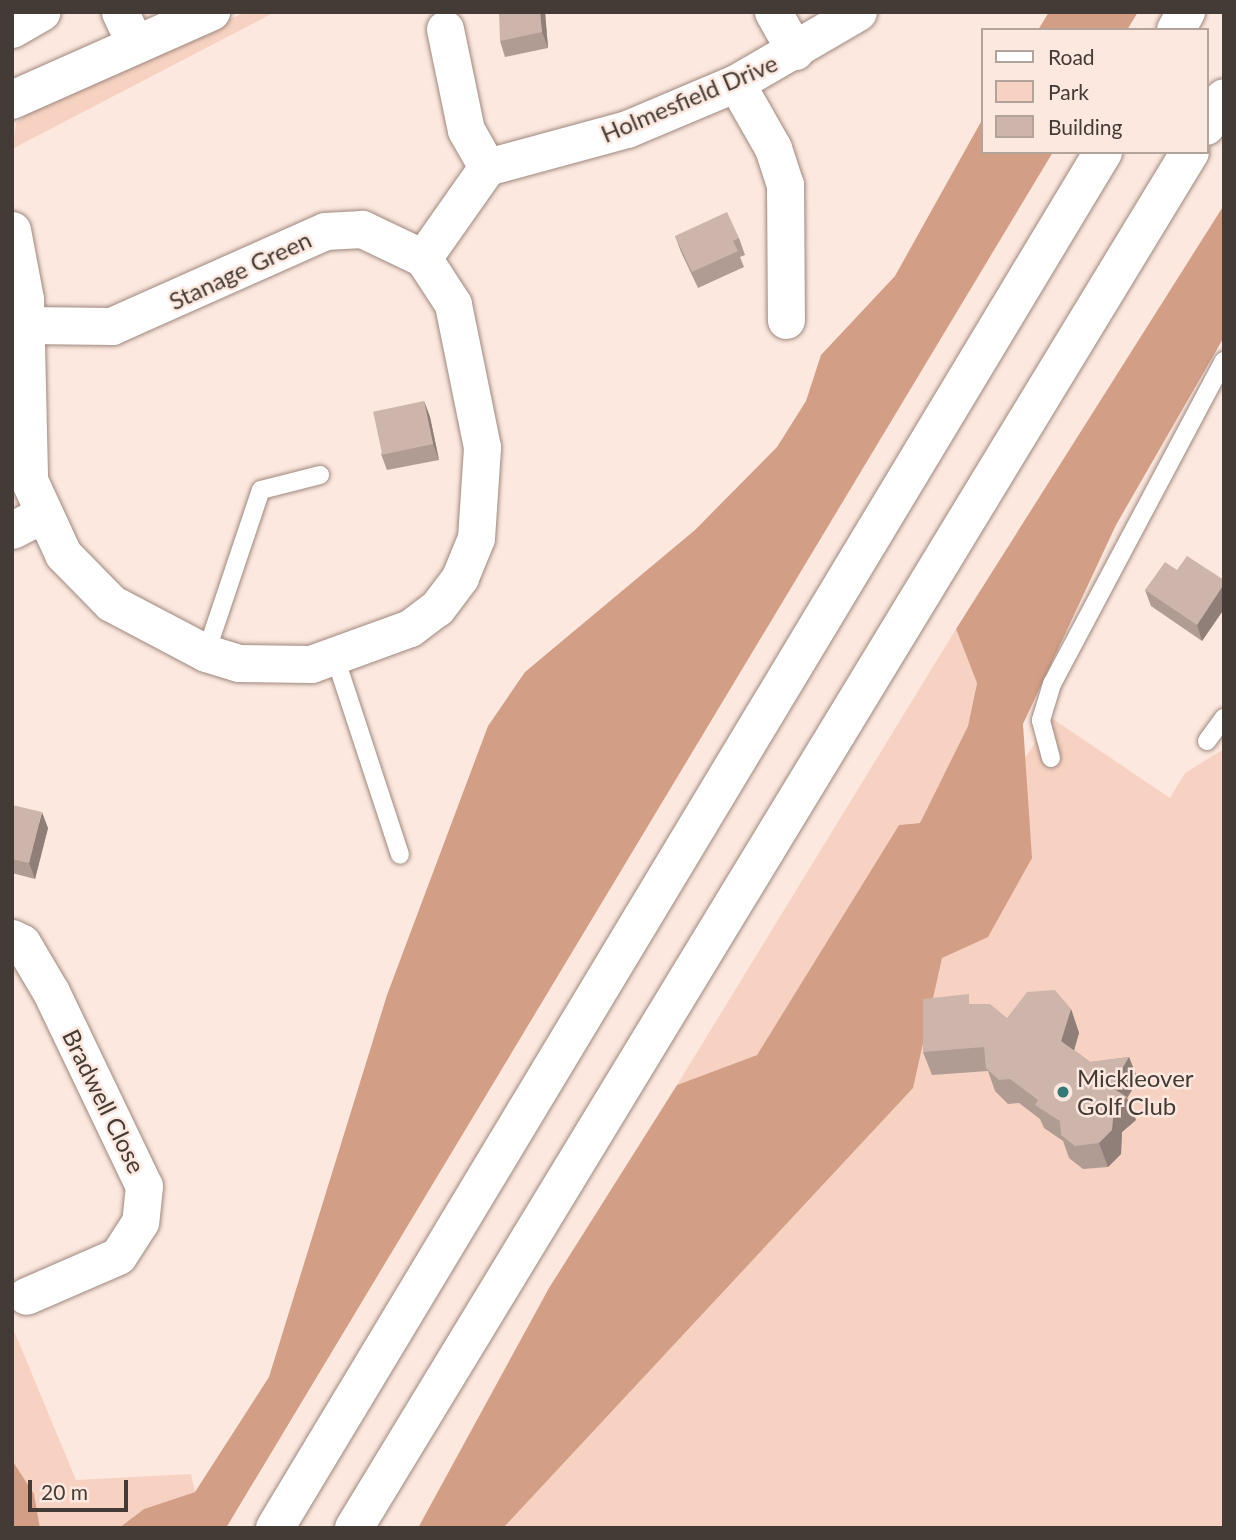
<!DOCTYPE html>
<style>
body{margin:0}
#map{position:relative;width:1236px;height:1540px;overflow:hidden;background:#fce8df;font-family:Lato,sans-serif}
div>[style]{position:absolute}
.green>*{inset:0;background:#f7d2c2}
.forest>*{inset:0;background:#d39e86}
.roads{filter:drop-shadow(0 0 2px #9e887e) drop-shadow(0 0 2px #9e887e)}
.service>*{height:18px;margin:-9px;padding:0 9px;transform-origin:9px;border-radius:9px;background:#fff}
.minor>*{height:37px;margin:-18.5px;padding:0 18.5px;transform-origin:18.5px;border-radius:18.5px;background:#fff}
.secondary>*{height:38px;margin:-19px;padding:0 19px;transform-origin:19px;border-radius:19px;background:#fff}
.trunk>*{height:38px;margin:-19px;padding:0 19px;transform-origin:19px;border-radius:19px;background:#fff}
.wall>*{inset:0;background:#b09c93}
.shaded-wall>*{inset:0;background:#907f78}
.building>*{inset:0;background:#cdb5ab;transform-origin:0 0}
.dots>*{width:19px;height:19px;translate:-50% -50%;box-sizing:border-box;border:4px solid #fce8df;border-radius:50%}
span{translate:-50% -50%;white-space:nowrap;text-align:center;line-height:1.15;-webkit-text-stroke:5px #fce8df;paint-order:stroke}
.street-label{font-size:24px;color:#443b36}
.poi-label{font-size:24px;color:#443b36}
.left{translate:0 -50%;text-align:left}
.frame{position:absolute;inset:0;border:14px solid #443b36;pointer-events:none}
.legend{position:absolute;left:981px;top:28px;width:228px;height:126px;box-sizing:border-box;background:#fce8df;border:2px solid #b2a39b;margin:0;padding:9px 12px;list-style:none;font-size:21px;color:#443b36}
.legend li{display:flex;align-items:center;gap:14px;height:35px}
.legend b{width:35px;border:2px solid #b2a39b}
.scale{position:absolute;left:28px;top:1480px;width:100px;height:32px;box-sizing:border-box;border:4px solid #443b36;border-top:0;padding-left:9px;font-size:21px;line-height:24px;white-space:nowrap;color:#443b36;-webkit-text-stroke:5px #fce8df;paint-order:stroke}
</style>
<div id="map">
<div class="green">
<div style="clip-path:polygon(246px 12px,275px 12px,12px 149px,16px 123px,42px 103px)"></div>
<div style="clip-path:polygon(956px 629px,977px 682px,968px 726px,920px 823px,899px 825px,757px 1055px,677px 1085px)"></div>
<div style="clip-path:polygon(1053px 719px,1170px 798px,1185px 773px,1224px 749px,1224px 1528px,482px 1528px,798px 1207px,946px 865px)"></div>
<div style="clip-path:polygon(12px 1326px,76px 1480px,191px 1474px,195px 1492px,144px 1509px,119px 1528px,40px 1528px,34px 1494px,12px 1460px)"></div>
</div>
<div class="forest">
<div style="clip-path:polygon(1049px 12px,1138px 12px,1127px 30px,1038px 30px)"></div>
<div style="clip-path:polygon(982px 120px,982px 152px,1053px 152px,226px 1528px,119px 1528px,144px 1509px,195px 1492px,269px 1377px,387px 995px,488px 726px,525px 672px,695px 530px,777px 447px,806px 401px,821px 355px,895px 276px)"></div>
<div style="clip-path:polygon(1224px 205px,1224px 337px,1116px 525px,1023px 724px,1032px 858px,988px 937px,942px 958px,913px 1088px,503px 1528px,418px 1528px,549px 1288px,677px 1085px,757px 1055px,899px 825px,920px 823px,968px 726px,977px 683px,956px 629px)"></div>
<div style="clip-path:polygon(12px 1460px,34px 1494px,40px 1528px,12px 1528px)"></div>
</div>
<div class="roads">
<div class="service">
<div style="left:206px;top:653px;width:172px;rotate:-71.4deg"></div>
<div style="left:261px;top:490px;width:61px;rotate:-14.3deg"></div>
<div style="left:336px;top:660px;width:205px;rotate:71.8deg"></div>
<div style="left:1207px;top:741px;width:29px;rotate:-54deg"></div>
<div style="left:1051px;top:758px;width:39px;rotate:-105deg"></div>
<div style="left:1041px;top:720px;width:38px;rotate:-73deg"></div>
<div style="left:1052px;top:684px;width:366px;rotate:-62deg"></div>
</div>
<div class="minor">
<div style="left:120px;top:12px;width:35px;rotate:65deg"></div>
<div style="left:773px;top:12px;width:45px;rotate:60.6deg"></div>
<div style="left:12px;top:29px;width:34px;rotate:-30deg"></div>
<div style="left:445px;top:29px;width:103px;rotate:78.3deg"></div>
<div style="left:466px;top:130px;width:43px;rotate:60.4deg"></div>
<div style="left:736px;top:83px;width:75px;rotate:60.4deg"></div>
<div style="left:773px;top:148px;width:38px;rotate:72deg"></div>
<div style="left:785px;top:184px;width:136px;rotate:89.6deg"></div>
<div style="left:12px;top:230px;width:70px;rotate:79.3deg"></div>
<div style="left:25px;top:299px;width:181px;rotate:88.7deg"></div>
<div style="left:29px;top:480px;width:81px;rotate:65.3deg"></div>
<div style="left:63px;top:554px;width:69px;rotate:45.6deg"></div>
<div style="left:111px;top:603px;width:107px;rotate:27.8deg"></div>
<div style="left:206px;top:653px;width:34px;rotate:17deg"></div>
<div style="left:239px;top:663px;width:72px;rotate:0.8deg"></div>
<div style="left:311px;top:664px;width:105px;rotate:-20deg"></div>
<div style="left:410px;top:628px;width:34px;rotate:-37deg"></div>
<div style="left:437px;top:608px;width:39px;rotate:-53deg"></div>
<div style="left:460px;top:577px;width:42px;rotate:-67.7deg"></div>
<div style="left:476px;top:538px;width:91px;rotate:-86.2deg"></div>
<div style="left:482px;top:447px;width:146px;rotate:-101.5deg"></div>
<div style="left:453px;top:304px;width:55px;rotate:-123.1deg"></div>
<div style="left:423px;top:258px;width:68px;rotate:-154.6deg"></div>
<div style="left:362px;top:229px;width:37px;rotate:177deg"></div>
<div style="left:325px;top:231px;width:233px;rotate:156deg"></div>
<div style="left:112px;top:326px;width:85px;rotate:-179.3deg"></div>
<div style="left:423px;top:258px;width:111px;rotate:-54.9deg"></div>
<div style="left:487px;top:167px;width:145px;rotate:-15.2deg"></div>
<div style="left:627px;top:129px;width:118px;rotate:-22.9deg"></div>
<div style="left:736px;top:83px;width:141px;rotate:-30.2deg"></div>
<div style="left:12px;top:530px;width:33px;rotate:-27deg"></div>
<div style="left:12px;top:938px;width:11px;rotate:27deg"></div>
<div style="left:22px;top:943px;width:57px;rotate:59.4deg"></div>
<div style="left:51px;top:992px;width:215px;rotate:64.4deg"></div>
<div style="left:144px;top:1186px;width:36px;rotate:96deg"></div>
<div style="left:140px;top:1222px;width:40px;rotate:122.9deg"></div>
<div style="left:118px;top:1256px;width:100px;rotate:156.5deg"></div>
</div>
<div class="secondary">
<div style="left:12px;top:100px;width:218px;rotate:-23.9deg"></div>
</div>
<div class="trunk">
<div style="left:1176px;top:30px;width:21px;rotate:-61deg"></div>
<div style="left:1206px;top:126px;width:33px;rotate:-57deg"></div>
<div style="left:275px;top:1528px;width:1606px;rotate:-58.96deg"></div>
<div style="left:354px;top:1528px;width:1610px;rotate:-58.72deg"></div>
</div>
</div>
<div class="wall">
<div style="clip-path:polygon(545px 12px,548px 48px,505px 57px,500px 41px)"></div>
<div style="clip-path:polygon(675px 236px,739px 238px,745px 255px,740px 257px,744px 267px,698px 288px,681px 252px)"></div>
<div style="clip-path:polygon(424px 401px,430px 417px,439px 460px,387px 470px,381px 454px)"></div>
<div style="clip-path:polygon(1177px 570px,1224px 580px,1224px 609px,1202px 641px,1151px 606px,1145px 590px)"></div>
<div style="clip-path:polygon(12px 805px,48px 828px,35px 879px,12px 873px)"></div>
<div style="clip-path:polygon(972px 1004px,1007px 1018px,1071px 1009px,1079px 1033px,1074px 1050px,1090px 1062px,1129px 1057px,1138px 1080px,1127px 1098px,1136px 1120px,1122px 1132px,1121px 1154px,1108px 1167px,1083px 1169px,1069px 1158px,1063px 1141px,1044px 1128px,1040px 1119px,1019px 1103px,1008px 1104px,995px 1091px,988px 1071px,932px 1075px,923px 1052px)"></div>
</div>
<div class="shaded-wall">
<div style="clip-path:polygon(540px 12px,545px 12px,548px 48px,542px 32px)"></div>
<div style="clip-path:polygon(424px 401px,430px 417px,439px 460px,433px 444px)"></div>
<div style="clip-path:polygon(1224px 584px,1224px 609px,1202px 641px,1197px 625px)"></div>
<div style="clip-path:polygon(42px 812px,48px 828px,35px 879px,29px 863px)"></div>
<div style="clip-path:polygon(1071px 1009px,1079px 1033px,1070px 1064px,1061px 1041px)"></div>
<div style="clip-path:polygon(1129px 1057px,1138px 1080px,1127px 1098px,1136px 1120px,1122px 1132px,1121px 1154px,1108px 1167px,1099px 1143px,1111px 1087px)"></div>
</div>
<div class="building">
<div style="clip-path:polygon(499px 12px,540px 12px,542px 32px,500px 41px)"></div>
<div style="clip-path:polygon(727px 212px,739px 238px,733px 241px,738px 251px,692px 272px,675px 236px)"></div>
<div style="left:424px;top:401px;width:44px;height:52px;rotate:78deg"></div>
<div style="clip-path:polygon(1187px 556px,1224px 580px,1224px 584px,1197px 625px,1145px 590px,1165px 562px,1177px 570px)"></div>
<div style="clip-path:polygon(12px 805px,42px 812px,29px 863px,12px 859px)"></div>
<div style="clip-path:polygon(1055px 990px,1071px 1009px,1061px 1041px,1090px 1062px,1129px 1057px,1111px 1087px,1127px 1097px,1114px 1109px,1112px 1130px,1099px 1143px,1075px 1146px,1061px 1135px,1060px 1121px,1035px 1105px,1038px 1100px,1010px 1079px,999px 1080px,986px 1068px,984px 1047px,923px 1052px,923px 999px,969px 994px,969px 1004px,990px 1004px,1007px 1018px,1027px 992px)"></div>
</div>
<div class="dots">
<div style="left:1063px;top:1092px;background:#327a76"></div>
</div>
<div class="street-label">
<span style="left:689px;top:98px;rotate:-23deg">Holmesfield Drive</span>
<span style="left:240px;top:270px;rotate:-25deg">Stanage Green</span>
<span style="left:104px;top:1101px;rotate:64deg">Bradwell Close</span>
</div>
<div class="poi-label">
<span class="left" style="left:1077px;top:1092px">Mickleover<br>Golf Club</span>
</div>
<div class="frame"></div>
<ul class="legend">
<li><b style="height:9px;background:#fff"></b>Road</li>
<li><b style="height:19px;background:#f7d2c2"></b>Park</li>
<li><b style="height:19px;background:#cdb5ab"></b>Building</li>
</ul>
<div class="scale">20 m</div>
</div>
